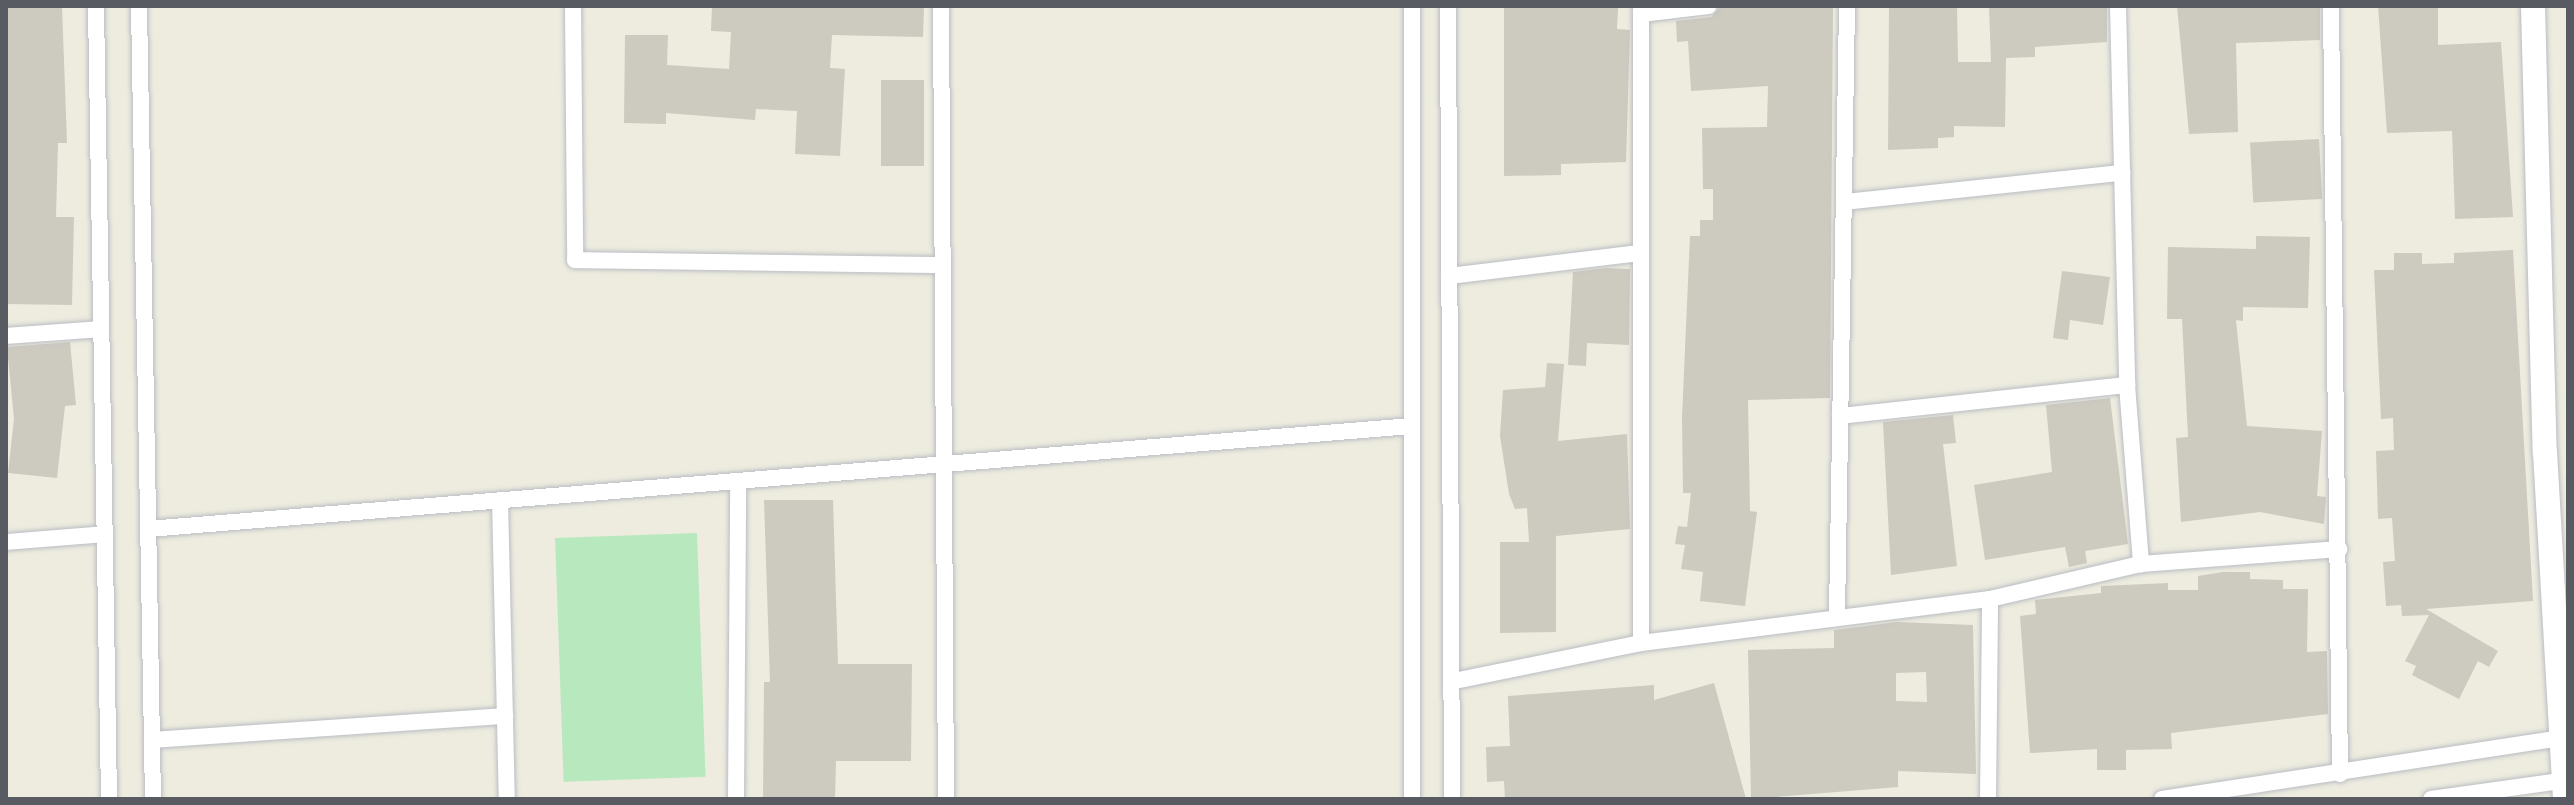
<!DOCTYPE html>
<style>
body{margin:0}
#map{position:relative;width:2574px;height:805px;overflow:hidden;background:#edecdf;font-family:Rubik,sans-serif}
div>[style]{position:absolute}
.green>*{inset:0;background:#b8e8bd;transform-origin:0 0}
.building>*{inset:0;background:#cdcac0;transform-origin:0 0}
.roads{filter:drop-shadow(0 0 2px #babcc3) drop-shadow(0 0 2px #babcc3)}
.street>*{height:16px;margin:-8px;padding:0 8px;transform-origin:8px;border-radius:8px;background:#fff}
.secondary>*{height:24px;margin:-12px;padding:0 12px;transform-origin:12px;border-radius:12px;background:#fff}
span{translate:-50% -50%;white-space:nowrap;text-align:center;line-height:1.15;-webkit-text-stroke:7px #fff;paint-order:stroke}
.frame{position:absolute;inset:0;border:8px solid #585b62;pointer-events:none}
</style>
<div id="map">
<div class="green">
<div style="left:697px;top:533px;width:244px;height:142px;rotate:88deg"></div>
</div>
<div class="building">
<div style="clip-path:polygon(6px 6px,62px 6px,67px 143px,58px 143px,56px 217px,74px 217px,72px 305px,6px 304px)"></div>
<div style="clip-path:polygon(712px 6px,924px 6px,923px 37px,832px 35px,830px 68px,845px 69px,840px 156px,795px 154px,797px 111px,756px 109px,755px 120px,666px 113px,666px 124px,624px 123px,625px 35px,668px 35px,667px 65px,729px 69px,731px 32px,711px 31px)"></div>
<div style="clip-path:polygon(1504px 6px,1618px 8px,1617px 29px,1630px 30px,1626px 162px,1561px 164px,1561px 175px,1504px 176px)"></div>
<div style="clip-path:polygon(1833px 6px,1830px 398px,1748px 400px,1750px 511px,1757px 512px,1745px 606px,1700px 601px,1703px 572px,1681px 569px,1685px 545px,1675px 544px,1678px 526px,1687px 527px,1691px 493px,1683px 493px,1682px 417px,1690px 236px,1700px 236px,1700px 220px,1713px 220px,1713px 189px,1703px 189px,1702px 128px,1767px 127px,1768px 86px,1691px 91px,1688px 41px,1677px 42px,1676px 21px,1711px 17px,1720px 7px)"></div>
<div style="clip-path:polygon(1889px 6px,1957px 6px,1958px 62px,1991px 62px,1989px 6px,2107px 6px,2107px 42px,2035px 47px,2035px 57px,2006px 58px,2005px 127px,1954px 126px,1954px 137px,1938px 138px,1938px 148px,1888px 150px)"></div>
<div style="clip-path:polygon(2177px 6px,2320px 6px,2320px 40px,2236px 43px,2238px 132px,2189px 134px)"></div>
<div style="clip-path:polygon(2378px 6px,2438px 6px,2438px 45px,2501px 42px,2513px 217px,2455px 219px,2452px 131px,2387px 133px)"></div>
<div style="left:881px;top:80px;width:43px;height:86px"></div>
<div style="left:2319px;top:139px;width:60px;height:69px;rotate:87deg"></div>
<div style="clip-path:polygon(2256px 236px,2310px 237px,2308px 308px,2243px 307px,2243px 321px,2236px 320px,2247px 426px,2322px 431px,2317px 496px,2326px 497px,2324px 524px,2260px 512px,2181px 522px,2176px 438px,2188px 437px,2182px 319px,2167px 319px,2168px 247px,2256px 249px)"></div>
<div style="clip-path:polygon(2513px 250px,2533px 601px,2426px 609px,2498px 651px,2489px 667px,2478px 661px,2459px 699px,2412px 675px,2416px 666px,2405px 661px,2429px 615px,2402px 616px,2401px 605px,2386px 606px,2383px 562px,2395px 561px,2392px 518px,2378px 519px,2376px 451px,2394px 450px,2393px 418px,2381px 419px,2374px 270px,2394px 270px,2394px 253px,2422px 253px,2422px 264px,2454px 263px,2454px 253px)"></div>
<div style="clip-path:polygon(1605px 268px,1630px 269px,1629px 345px,1587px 343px,1586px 366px,1568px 365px,1573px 272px)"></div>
<div style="clip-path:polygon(2062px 271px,2110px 277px,2103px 325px,2070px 320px,2068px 340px,2053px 338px)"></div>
<div style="clip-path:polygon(70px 342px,76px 405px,65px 406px,57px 478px,8px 473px,14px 419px,7px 347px)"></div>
<div style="clip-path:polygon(1547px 363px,1564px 364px,1558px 441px,1627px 434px,1630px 529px,1556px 536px,1556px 632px,1500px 633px,1500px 542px,1529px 542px,1527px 508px,1515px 509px,1509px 494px,1500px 436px,1503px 390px,1545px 387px)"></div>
<div style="clip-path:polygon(2110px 398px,2128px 544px,2085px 551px,2087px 563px,2069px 567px,2065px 547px,1985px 560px,1974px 485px,2052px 472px,2046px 405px)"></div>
<div style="clip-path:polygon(1953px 415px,1956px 443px,1943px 444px,1957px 566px,1891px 575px,1883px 422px)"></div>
<div style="clip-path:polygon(764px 500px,833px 500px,838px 664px,912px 664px,911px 761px,836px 761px,835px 799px,763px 799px,764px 682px,770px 682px)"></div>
<div style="clip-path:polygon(2223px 572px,2250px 572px,2250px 579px,2283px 580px,2283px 589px,2308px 589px,2307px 652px,2327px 651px,2328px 714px,2171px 733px,2172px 749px,2126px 750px,2126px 770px,2097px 770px,2097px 749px,2030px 753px,2020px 616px,2036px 614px,2035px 600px,2101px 593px,2101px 586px,2168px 583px,2168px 590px,2198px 590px,2198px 576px)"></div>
<div style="clip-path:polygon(evenodd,1897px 622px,1973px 625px,1976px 774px,1898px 771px,1898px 787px,1751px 799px,1748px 650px,1834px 648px,1834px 630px,1897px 622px,1926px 672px,1927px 702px,1896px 701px,1896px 673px,1926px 672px)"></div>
<div style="clip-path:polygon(1714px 683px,1746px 799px,1505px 799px,1504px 781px,1487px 782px,1486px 747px,1510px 746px,1508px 696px,1654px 685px,1654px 700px)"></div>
</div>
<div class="roads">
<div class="street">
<div style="left:96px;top:6px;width:793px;rotate:89.06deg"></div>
<div style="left:139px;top:6px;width:793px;rotate:88.99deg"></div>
<div style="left:573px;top:6px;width:254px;rotate:89.5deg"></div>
<div style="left:575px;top:260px;width:368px;rotate:0.8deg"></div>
<div style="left:941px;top:6px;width:793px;rotate:89.64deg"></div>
<div style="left:1448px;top:6px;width:793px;rotate:89.71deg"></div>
<div style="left:1641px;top:6px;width:637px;rotate:90deg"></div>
<div style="left:2118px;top:6px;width:379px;rotate:88.6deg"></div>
<div style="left:2127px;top:385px;width:180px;rotate:85.5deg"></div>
<div style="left:2331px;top:6px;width:768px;rotate:89.33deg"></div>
<div style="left:1641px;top:14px;width:68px;rotate:-6.7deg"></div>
<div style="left:1844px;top:202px;width:280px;rotate:-6deg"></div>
<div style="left:1449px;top:276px;width:190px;rotate:-6.9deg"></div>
<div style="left:6px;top:336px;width:95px;rotate:-4.2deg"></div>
<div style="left:1840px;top:416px;width:289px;rotate:-6.2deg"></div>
<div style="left:500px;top:500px;width:299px;rotate:88.7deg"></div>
<div style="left:148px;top:529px;width:1268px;rotate:-4.66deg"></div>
<div style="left:6px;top:542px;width:99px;rotate:-4.6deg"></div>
<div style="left:1837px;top:615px;width:609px;rotate:-89.06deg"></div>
<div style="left:1454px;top:681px;width:191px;rotate:-11.5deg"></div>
<div style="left:1641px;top:643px;width:352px;rotate:-7.2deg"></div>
<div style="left:1990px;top:599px;width:155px;rotate:-13.1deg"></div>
<div style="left:2141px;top:564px;width:199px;rotate:-4.3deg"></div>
<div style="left:152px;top:740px;width:354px;rotate:-3.9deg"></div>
<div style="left:736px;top:799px;width:318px;rotate:-89.6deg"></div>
<div style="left:1412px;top:799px;width:793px;rotate:-90deg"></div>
<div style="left:1988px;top:799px;width:200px;rotate:-89.4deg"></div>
<div style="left:2162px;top:799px;width:411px;rotate:-8.7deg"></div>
<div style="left:2431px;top:799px;width:138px;rotate:-7.9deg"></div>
</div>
<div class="secondary">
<div style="left:2533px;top:6px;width:446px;rotate:88.5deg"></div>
<div style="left:2545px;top:452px;width:348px;rotate:86.7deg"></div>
</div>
</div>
<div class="frame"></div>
</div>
